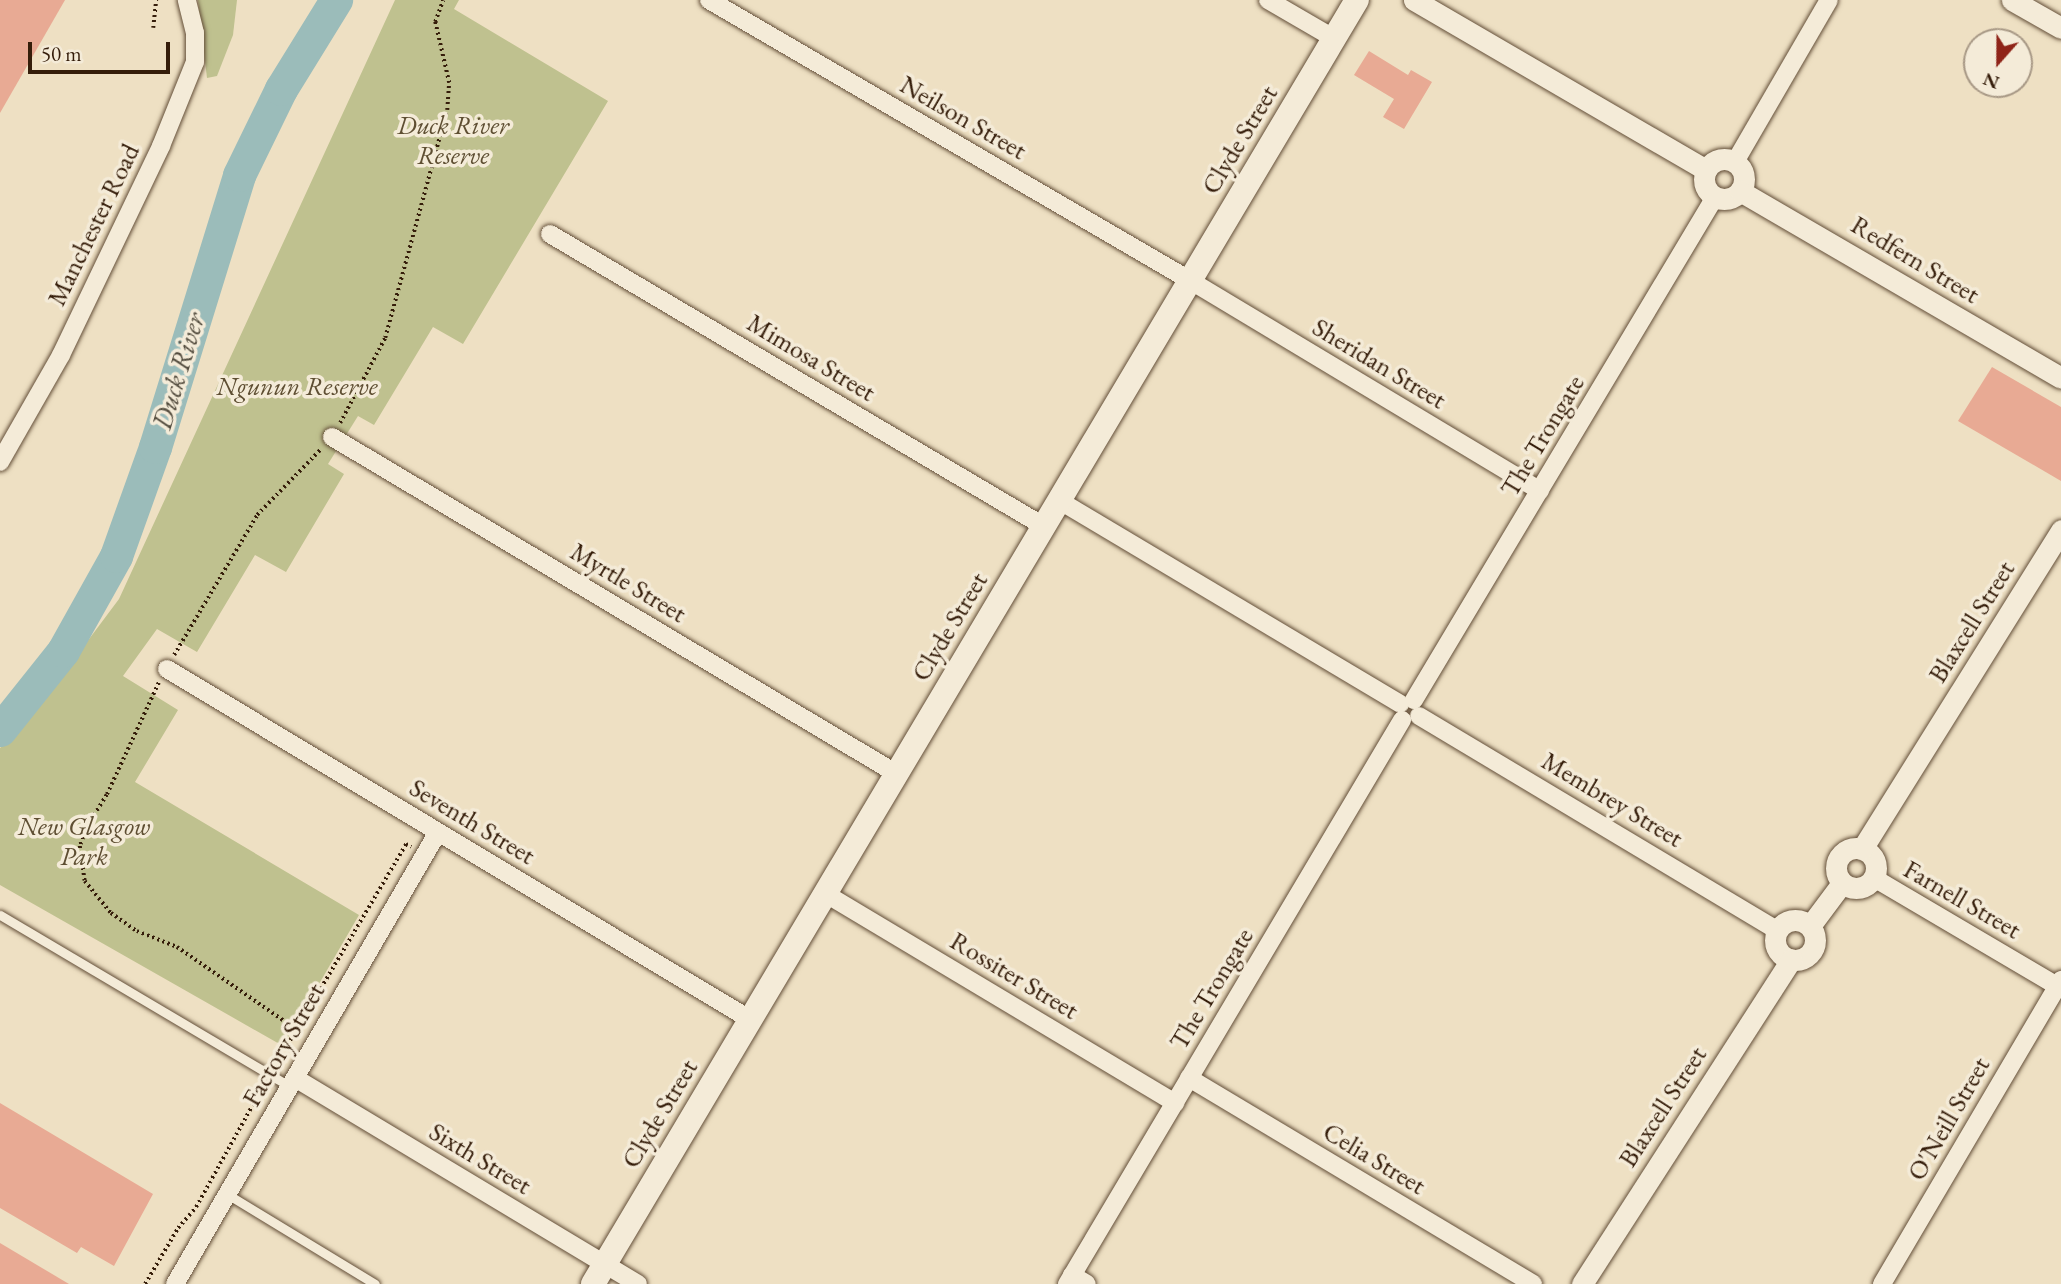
<!DOCTYPE html>
<style>
body{margin:0}
#map{position:relative;width:2061px;height:1284px;overflow:hidden;background:#eee0c3;font-family:"EB Garamond",serif}
div>[style]{position:absolute}
.green>*{inset:0;background:#bfc18f}
.river>*{height:33px;margin:-16.5px;padding:0 16.5px;transform-origin:16.5px;border-radius:16.5px;background:#9bbcba}
.building>*{inset:0;background:#e8aa94}
.path>*{height:3.5px;margin-top:-1.75px;transform-origin:0;background:repeating-linear-gradient(90deg,#351d0a 0 2px,transparent 0 5.5px)}
.roads{filter:drop-shadow(0 0 2px #634e38) drop-shadow(0 0 2px #634e38)}
.service>*{height:9px;margin:-4.5px;padding:0 4.5px;transform-origin:4.5px;border-radius:4.5px;background:#f4ebd8}
.minor>*{height:18px;margin:-9px;padding:0 9px;transform-origin:9px;border-radius:9px;background:#f4ebd8}
.tertiary>*{height:21px;margin:-10.5px;padding:0 10.5px;transform-origin:10.5px;border-radius:10.5px;background:#f4ebd8}
.tertiary>.ring{margin:-10.5px;padding:0;box-sizing:content-box;background:none;border:21px solid #f4ebd8;border-radius:50%}
.secondary>*{height:24px;margin:-12px;padding:0 12px;transform-origin:12px;border-radius:12px;background:#f4ebd8}
span{translate:-50% -50%;white-space:nowrap;text-align:center;line-height:1.15;-webkit-text-stroke:7px #f4ebd8;paint-order:stroke}
.street-label{font-size:26px;color:#351d0a}
.park-label{font-size:26px;color:#5e4e32;font-style:italic}
.water-label{font-size:28px;color:#544d3f;font-style:italic}
.north{position:absolute;left:1963px;top:28px;width:70px;height:70px;box-sizing:border-box;background:#f4ebd8;border:2px solid #a89986;border-radius:50%;rotate:201deg;font-size:19px;font-weight:700;line-height:28px;text-align:center;color:#351d0a}
.north::after{content:'';display:block;margin:auto;width:24px;height:32px;background:#8f2418;clip-path:polygon(50% 0,100% 100%,50% 72%,0 100%)}
.scale{position:absolute;left:28px;top:42px;width:142px;height:32px;box-sizing:border-box;border:4px solid #351d0a;border-top:0;padding-left:9px;font-size:21px;line-height:24px;white-space:nowrap;color:#351d0a;-webkit-text-stroke:5px #f4ebd8;paint-order:stroke}
</style>
<div id="map">
<div class="green">
<div style="clip-path:polygon(198px 0,237px 0,233px 35px,217px 76px,207px 78px)"></div>
<div style="clip-path:polygon(395px 0,459px 0,454px 9px,608px 101px,463px 344px,433px 327px,374px 425px,358px 416px,328px 464px,344px 474px,286px 572px,255px 555px,197px 652px,157px 629px,123px 676px,178px 710px,135px 782px,359px 915px,283px 1046px,0 885px,0 748px,24px 726px,119px 599px)"></div>
</div>
<div class="river">
<div style="left:0;top:730px;width:101px;rotate:-51.4deg"></div>
<div style="left:63px;top:651px;width:109px;rotate:-60.8deg"></div>
<div style="left:116px;top:556px;width:116px;rotate:-70.3deg"></div>
<div style="left:155px;top:447px;width:285px;rotate:-72.8deg"></div>
<div style="left:239px;top:175px;width:96px;rotate:-64deg"></div>
<div style="left:281px;top:89px;width:105px;rotate:-58.3deg"></div>
</div>
<div class="building">
<div style="clip-path:polygon(0 0,65px 0,0 113px)"></div>
<div style="clip-path:polygon(1369px 51px,1408px 75px,1411px 70px,1432px 82px,1404px 129px,1383px 117px,1394px 99px,1354px 75px)"></div>
<div style="clip-path:polygon(1992px 367px,2061px 407px,2061px 481px,1958px 421px)"></div>
<div style="clip-path:polygon(0 1103px,153px 1194px,114px 1266px,81px 1247px,77px 1253px,0 1208px)"></div>
<div style="clip-path:polygon(0 1243px,69px 1284px,0 1284px)"></div>
</div>
<div class="path">
<div style="left:153px;top:28px;width:28px;rotate:-84deg"></div>
<div style="left:340px;top:423px;width:96px;rotate:-62.1deg"></div>
<div style="left:385px;top:338px;width:236px;rotate:-74.8deg"></div>
<div style="left:447px;top:110px;width:27px;rotate:-86deg"></div>
<div style="left:449px;top:83px;width:63px;rotate:-102.9deg"></div>
<div style="left:435px;top:22px;width:23px;rotate:-70deg"></div>
<div style="left:174px;top:655px;width:163px;rotate:-59.3deg"></div>
<div style="left:257px;top:515px;width:92px;rotate:-45.9deg"></div>
<div style="left:159px;top:683px;width:123px;rotate:114.9deg"></div>
<div style="left:107px;top:795px;width:38px;rotate:122deg"></div>
<div style="left:87px;top:827px;width:20px;rotate:110deg"></div>
<div style="left:80px;top:846px;width:35px;rotate:82deg"></div>
<div style="left:85px;top:881px;width:41px;rotate:50.9deg"></div>
<div style="left:111px;top:913px;width:32px;rotate:35deg"></div>
<div style="left:137px;top:931px;width:43px;rotate:21.8deg"></div>
<div style="left:177px;top:947px;width:150px;rotate:34.6deg"></div>
<div style="left:276px;top:1064px;width:256px;rotate:-59.4deg"></div>
<div style="left:406px;top:844px;width:6px;rotate:31deg"></div>
<div style="left:145px;top:1284px;width:65px;rotate:-59.5deg"></div>
<div style="left:178px;top:1228px;width:28px;rotate:-49deg"></div>
<div style="left:196px;top:1207px;width:138px;rotate:-61deg"></div>
</div>
<div class="roads">
<div class="service">
<div style="left:0;top:915px;width:338px;rotate:30.6deg"></div>
<div style="left:227px;top:1194px;width:173px;rotate:31.3deg"></div>
</div>
<div class="minor">
<div style="left:709px;top:0;width:558px;rotate:30.24deg"></div>
<div style="left:1191px;top:281px;width:407px;rotate:31deg"></div>
<div style="left:1268px;top:0;width:78px;rotate:30.2deg"></div>
<div style="left:1735px;top:162px;width:187px;rotate:-59.9deg"></div>
<div style="left:550px;top:234px;width:575px;rotate:30.62deg"></div>
<div style="left:332px;top:437px;width:658px;rotate:30.81deg"></div>
<div style="left:0;top:462px;width:123px;rotate:-60.3deg"></div>
<div style="left:61px;top:355px;width:232px;rotate:-64.4deg"></div>
<div style="left:161px;top:146px;width:91px;rotate:-68deg"></div>
<div style="left:195px;top:62px;width:29px;rotate:-90deg"></div>
<div style="left:195px;top:33px;width:34px;rotate:-104deg"></div>
<div style="left:1060px;top:501px;width:396px;rotate:30.8deg"></div>
<div style="left:167px;top:669px;width:681px;rotate:31.01deg"></div>
<div style="left:1414px;top:700px;width:586px;rotate:-59.1deg"></div>
<div style="left:1419px;top:716px;width:417px;rotate:30.9deg"></div>
<div style="left:1874px;top:878px;width:217px;rotate:30.5deg"></div>
<div style="left:826px;top:894px;width:407px;rotate:30.9deg"></div>
<div style="left:295px;top:1078px;width:400px;rotate:31deg"></div>
<div style="left:1189px;top:1078px;width:401px;rotate:30.9deg"></div>
<div style="left:1072px;top:1275px;width:17px;rotate:31deg"></div>
<div style="left:175px;top:1284px;width:523px;rotate:-59.81deg"></div>
<div style="left:1067px;top:1284px;width:656px;rotate:-59.29deg"></div>
<div style="left:1882px;top:1284px;width:353px;rotate:-59.5deg"></div>
</div>
<div class="tertiary">
<div style="left:1414px;top:0;width:338px;rotate:30.2deg"></div>
<div style="left:2012px;top:0;width:56px;rotate:29.7deg"></div>
<div class="ring" style="left:1704px;top:159px;width:19px;height:19px"></div>
<div style="left:1740px;top:191px;width:371px;rotate:30.2deg"></div>
<div class="ring" style="left:1836px;top:848px;width:19px;height:19px"></div>
<div style="left:1862px;top:849px;width:376px;rotate:-58deg"></div>
<div class="ring" style="left:1775px;top:920px;width:19px;height:19px"></div>
<div style="left:1810px;top:926px;width:54px;rotate:-53.3deg"></div>
<div style="left:1582px;top:1284px;width:386px;rotate:-57.2deg"></div>
</div>
<div class="secondary">
<div style="left:593px;top:1284px;width:1494px;rotate:-59.25deg"></div>
</div>
</div>
<div class="street-label">
<span style="left:963px;top:118px;rotate:30deg">Neilson Street</span>
<span style="left:1240px;top:140px;rotate:-59deg">Clyde Street</span>
<span style="left:94px;top:225px;rotate:-64deg">Manchester Road</span>
<span style="left:1915px;top:260px;rotate:31deg">Redfern Street</span>
<span style="left:811px;top:358px;rotate:31deg">Mimosa Street</span>
<span style="left:1379px;top:364px;rotate:31deg">Sheridan Street</span>
<span style="left:1543px;top:436px;rotate:-59deg">The Trongate</span>
<span style="left:628px;top:583px;rotate:31deg">Myrtle Street</span>
<span style="left:1972px;top:622px;rotate:-58deg">Blaxcell Street</span>
<span style="left:950px;top:627px;rotate:-59deg">Clyde Street</span>
<span style="left:1612px;top:800px;rotate:31deg">Membrey Street</span>
<span style="left:472px;top:822px;rotate:31deg">Seventh Street</span>
<span style="left:1962px;top:900px;rotate:30deg">Farnell Street</span>
<span style="left:1014px;top:976px;rotate:31deg">Rossiter Street</span>
<span style="left:1212px;top:989px;rotate:-59deg">The Trongate</span>
<span style="left:284px;top:1045px;rotate:-60deg">Factory Street</span>
<span style="left:1663px;top:1107px;rotate:-57deg">Blaxcell Street</span>
<span style="left:660px;top:1114px;rotate:-59deg">Clyde Street</span>
<span style="left:1949px;top:1119px;rotate:-60deg">O'Neill Street</span>
<span style="left:480px;top:1159px;rotate:31deg">Sixth Street</span>
<span style="left:1374px;top:1159px;rotate:31deg">Celia Street</span>
</div>
<div class="park-label">
<span style="left:453px;top:141px">Duck River<br>Reserve</span>
<span style="left:297px;top:387px">Ngunun Reserve</span>
<span style="left:84px;top:842px">New Glasgow<br>Park</span>
</div>
<div class="water-label">
<span style="left:178px;top:371px;rotate:-73deg">Duck River</span>
</div>
<div class="north">N</div>
<div class="scale">50 m</div>
</div>
